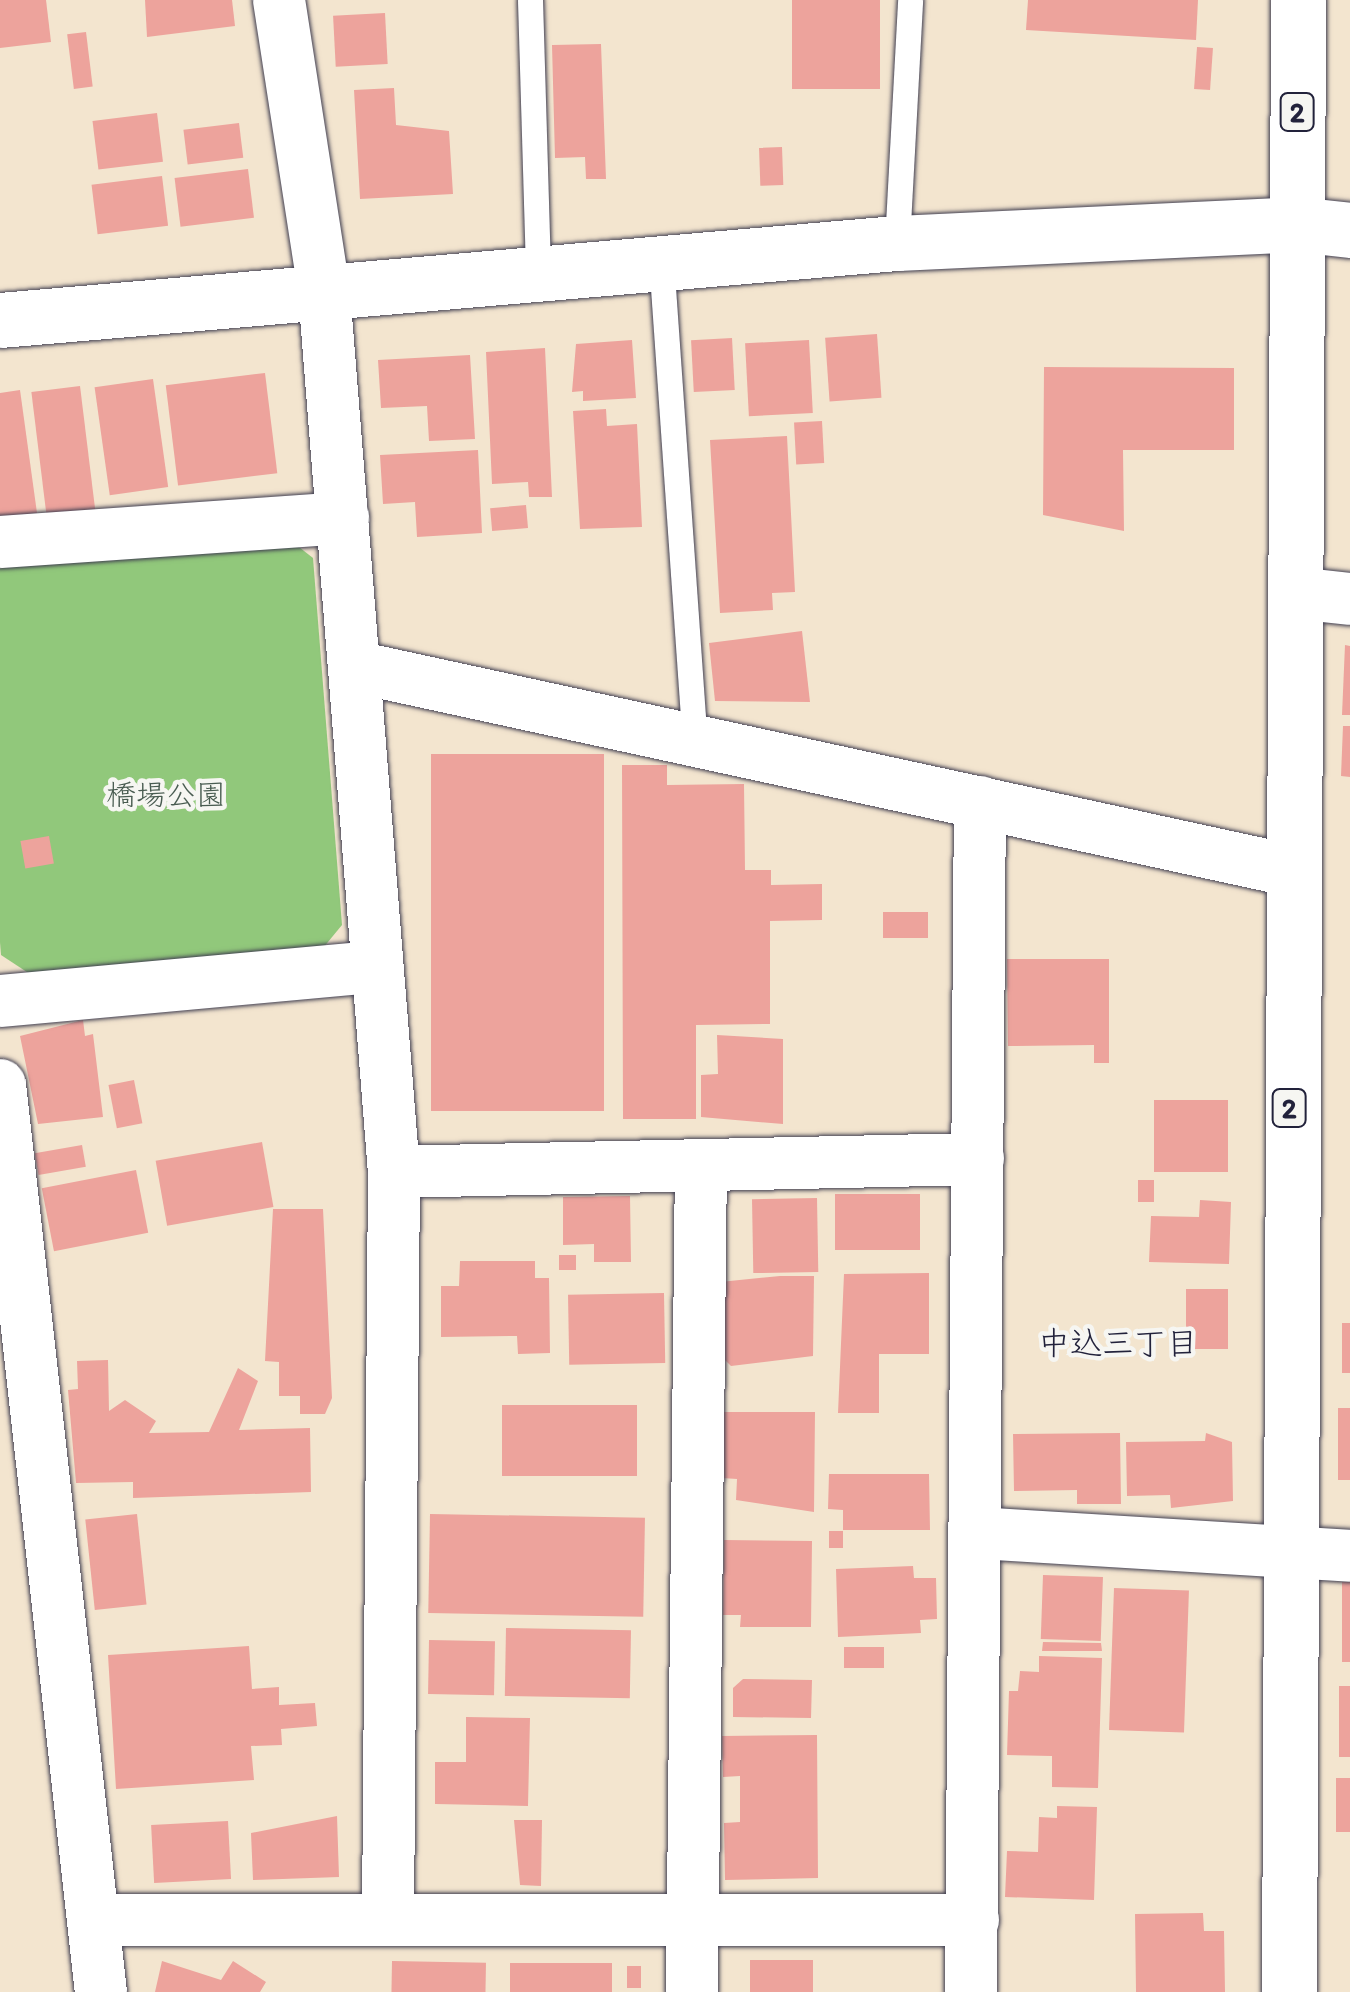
<!DOCTYPE html>
<meta charset="utf-8">
<style>
body{margin:0}
#map{position:relative;width:1350px;height:1992px;overflow:hidden;background:#f3e5cf;font-family:Itim,"Klee One",sans-serif}
div>[style]{position:absolute}
.green>*{inset:0;background:#91c87b}
.building>*{inset:0;background:#eda39c;transform-origin:0 0}
.roads{filter:drop-shadow(0 0 2px #413f51) drop-shadow(0 0 2px #413f51)}
.service>*{height:25px;margin:-12.5px;padding:0 12.5px;transform-origin:12.5px;border-radius:12.5px;background:#fff}
.minor>*{height:52px;margin:-26px;padding:0 26px;transform-origin:26px;border-radius:26px;background:#fff}
.secondary>*{height:55px;margin:-27.5px;padding:0 27.5px;transform-origin:27.5px;border-radius:27.5px;background:#fff}
.primary>*{height:55px;margin:-27.5px;padding:0 27.5px;transform-origin:27.5px;border-radius:27.5px;background:#fff}
span{translate:-50% -50%;white-space:nowrap;text-align:center;line-height:1.15;-webkit-text-stroke:9px #f6f6f2;paint-order:stroke}
.shield-label span{padding:2px 8px;background:#f6f6f2;border:2px solid;border-radius:8px;-webkit-text-stroke-width:0}
.shield-label{font-size:28px;color:#22223b;font-weight:700}
.park-label{font-size:30px;color:#495c51}
.neighbourhood-label{font-size:32px;color:#22223b}
</style>
<div id="map">
<div class="green">
<div style="clip-path:polygon(290px 540px,313px 558px,342px 925px,323px 948px,36px 978px,1px 955px,0 942px,0 556px)"></div>
</div>
<div class="building">
<div style="clip-path:polygon(0 0,46px 0,51px 42px,0 48px)"></div>
<div style="clip-path:polygon(145px 0,232px 0,235px 26px,147px 37px)"></div>
<div style="left:792px;top:0;width:88px;height:89px"></div>
<div style="clip-path:polygon(1028px 0,1198px 0,1196px 40px,1026px 30px)"></div>
<div style="left:385px;top:13px;width:51px;height:52px;rotate:87deg"></div>
<div style="left:86px;top:32px;width:55px;height:19px;rotate:83deg"></div>
<div style="clip-path:polygon(601px 44px,606px 179px,586px 179px,585px 157px,555px 158px,552px 45px)"></div>
<div style="left:1197px;top:47px;width:16px;height:42px;rotate:4deg"></div>
<div style="clip-path:polygon(394px 88px,396px 125px,449px 131px,453px 194px,360px 199px,354px 90px)"></div>
<div style="left:157px;top:113px;width:49px;height:65px;rotate:83deg"></div>
<div style="left:239px;top:123px;width:35px;height:56px;rotate:83deg"></div>
<div style="left:782px;top:147px;width:38px;height:23px;rotate:88deg"></div>
<div style="left:248px;top:169px;width:49px;height:74px;rotate:83deg"></div>
<div style="left:162px;top:176px;width:50px;height:71px;rotate:83deg"></div>
<div style="left:877px;top:334px;width:64px;height:52px;rotate:86deg"></div>
<div style="left:732px;top:338px;width:52px;height:41px;rotate:87deg"></div>
<div style="clip-path:polygon(632px 340px,636px 398px,583px 401px,583px 391px,572px 392px,576px 344px)"></div>
<div style="left:809px;top:340px;width:73px;height:64px;rotate:87deg"></div>
<div style="clip-path:polygon(545px 348px,552px 497px,529px 497px,528px 482px,492px 484px,486px 352px)"></div>
<div style="clip-path:polygon(470px 355px,475px 439px,429px 441px,427px 406px,381px 408px,378px 360px)"></div>
<div style="clip-path:polygon(1044px 367px,1234px 368px,1234px 450px,1123px 450px,1124px 531px,1043px 515px)"></div>
<div style="left:265px;top:373px;width:101px;height:100px;rotate:83deg"></div>
<div style="left:153px;top:379px;width:109px;height:59px;rotate:82deg"></div>
<div style="left:80px;top:386px;width:125px;height:49px;rotate:83deg"></div>
<div style="clip-path:polygon(20px 390px,37px 513px,0 518px,0 393px)"></div>
<div style="clip-path:polygon(606px 409px,607px 426px,637px 424px,642px 527px,580px 529px,573px 411px)"></div>
<div style="left:822px;top:421px;width:42px;height:28px;rotate:87deg"></div>
<div style="clip-path:polygon(787px 436px,795px 592px,772px 593px,773px 610px,720px 613px,710px 440px)"></div>
<div style="clip-path:polygon(478px 450px,482px 533px,417px 537px,415px 502px,383px 504px,380px 455px)"></div>
<div style="left:526px;top:505px;width:23px;height:36px;rotate:85deg"></div>
<div style="clip-path:polygon(802px 631px,810px 702px,715px 701px,709px 643px)"></div>
<div style="clip-path:polygon(1345px 645px,1350px 646px,1350px 715px,1342px 715px)"></div>
<div style="clip-path:polygon(1343px 726px,1350px 726px,1350px 777px,1341px 776px)"></div>
<div style="left:431px;top:754px;width:173px;height:357px"></div>
<div style="clip-path:polygon(622px 765px,667px 765px,667px 785px,744px 784px,745px 870px,771px 870px,771px 885px,822px 884px,822px 920px,770px 921px,770px 1024px,696px 1025px,696px 1119px,623px 1119px)"></div>
<div style="left:49px;top:836px;width:28px;height:29px;rotate:80deg"></div>
<div style="left:928px;top:912px;width:26px;height:45px;rotate:90deg"></div>
<div style="clip-path:polygon(1007px 959px,1109px 959px,1109px 1063px,1094px 1063px,1094px 1045px,1008px 1046px)"></div>
<div style="clip-path:polygon(83px 1020px,85px 1036px,93px 1034px,103px 1117px,38px 1124px,20px 1036px)"></div>
<div style="clip-path:polygon(717px 1035px,783px 1039px,783px 1124px,701px 1117px,701px 1075px,718px 1074px)"></div>
<div style="left:134px;top:1080px;width:44px;height:26px;rotate:79deg"></div>
<div style="left:1154px;top:1100px;width:74px;height:72px"></div>
<div style="left:262px;top:1142px;width:66px;height:108px;rotate:80deg"></div>
<div style="left:82px;top:1145px;width:22px;height:48px;rotate:80deg"></div>
<div style="left:136px;top:1170px;width:64px;height:96px;rotate:79deg"></div>
<div style="left:1138px;top:1180px;width:16px;height:22px"></div>
<div style="left:920px;top:1194px;width:56px;height:85px;rotate:90deg"></div>
<div style="clip-path:polygon(630px 1196px,631px 1262px,594px 1262px,594px 1244px,563px 1245px,563px 1197px)"></div>
<div style="left:817px;top:1198px;width:74px;height:65px;rotate:89deg"></div>
<div style="clip-path:polygon(1200px 1200px,1231px 1202px,1229px 1264px,1149px 1262px,1151px 1216px,1199px 1217px)"></div>
<div style="clip-path:polygon(273px 1209px,323px 1209px,332px 1398px,325px 1414px,300px 1414px,300px 1396px,279px 1396px,279px 1362px,265px 1361px)"></div>
<div style="left:576px;top:1255px;width:15px;height:17px;rotate:90deg"></div>
<div style="clip-path:polygon(460px 1261px,535px 1261px,535px 1278px,549px 1278px,550px 1353px,518px 1354px,517px 1336px,441px 1337px,441px 1286px,459px 1286px)"></div>
<div style="clip-path:polygon(929px 1273px,929px 1354px,879px 1354px,879px 1413px,838px 1413px,844px 1274px)"></div>
<div style="clip-path:polygon(780px 1276px,814px 1276px,813px 1356px,731px 1366px,721px 1356px,720px 1282px)"></div>
<div style="left:1186px;top:1289px;width:42px;height:60px"></div>
<div style="left:664px;top:1293px;width:70px;height:96px;rotate:89deg"></div>
<div style="left:1342px;top:1323px;width:8px;height:50px"></div>
<div style="clip-path:polygon(108px 1360px,109px 1411px,125px 1400px,156px 1421px,149px 1433px,209px 1432px,238px 1368px,258px 1381px,239px 1430px,310px 1428px,311px 1492px,133px 1498px,133px 1482px,76px 1483px,68px 1390px,78px 1389px,77px 1361px)"></div>
<div style="left:502px;top:1405px;width:135px;height:71px"></div>
<div style="left:1338px;top:1408px;width:12px;height:72px"></div>
<div style="clip-path:polygon(723px 1412px,815px 1412px,814px 1512px,736px 1500px,737px 1479px,722px 1478px)"></div>
<div style="clip-path:polygon(1120px 1433px,1121px 1504px,1077px 1504px,1077px 1490px,1014px 1491px,1013px 1434px)"></div>
<div style="clip-path:polygon(1206px 1433px,1232px 1442px,1233px 1501px,1171px 1508px,1170px 1495px,1127px 1496px,1126px 1442px,1205px 1441px)"></div>
<div style="clip-path:polygon(829px 1474px,929px 1474px,930px 1530px,843px 1530px,843px 1510px,828px 1509px)"></div>
<div style="left:137px;top:1514px;width:91px;height:52px;rotate:84deg"></div>
<div style="left:430px;top:1514px;width:215px;height:99px;rotate:1deg"></div>
<div style="left:829px;top:1531px;width:14px;height:17px"></div>
<div style="clip-path:polygon(724px 1540px,812px 1541px,811px 1627px,740px 1627px,741px 1615px,723px 1615px)"></div>
<div style="clip-path:polygon(913px 1566px,914px 1578px,936px 1578px,937px 1619px,920px 1620px,921px 1633px,838px 1637px,836px 1569px)"></div>
<div style="left:1043px;top:1575px;width:60px;height:64px;rotate:2deg"></div>
<div style="left:1342px;top:1582px;width:8px;height:80px"></div>
<div style="left:1114px;top:1588px;width:75px;height:142px;rotate:2deg"></div>
<div style="left:506px;top:1628px;width:125px;height:68px;rotate:1deg"></div>
<div style="left:429px;top:1640px;width:66px;height:54px;rotate:1deg"></div>
<div style="clip-path:polygon(1043px 1642px,1101px 1643px,1102px 1651px,1042px 1651px)"></div>
<div style="clip-path:polygon(249px 1646px,252px 1689px,279px 1687px,279px 1705px,315px 1703px,317px 1726px,281px 1729px,282px 1745px,251px 1746px,254px 1780px,116px 1789px,108px 1655px)"></div>
<div style="left:844px;top:1647px;width:40px;height:21px"></div>
<div style="clip-path:polygon(1039px 1656px,1102px 1658px,1098px 1788px,1052px 1787px,1052px 1756px,1007px 1755px,1009px 1691px,1018px 1691px,1020px 1671px,1039px 1672px)"></div>
<div style="clip-path:polygon(743px 1679px,812px 1680px,811px 1718px,733px 1717px,733px 1688px)"></div>
<div style="left:1339px;top:1686px;width:11px;height:71px"></div>
<div style="clip-path:polygon(466px 1717px,530px 1718px,528px 1806px,435px 1804px,435px 1762px,466px 1762px)"></div>
<div style="clip-path:polygon(817px 1735px,818px 1878px,725px 1880px,724px 1823px,740px 1822px,740px 1776px,723px 1777px,722px 1736px)"></div>
<div style="left:1336px;top:1778px;width:14px;height:54px"></div>
<div style="clip-path:polygon(1057px 1806px,1097px 1807px,1094px 1900px,1005px 1897px,1007px 1851px,1038px 1852px,1039px 1817px,1057px 1818px)"></div>
<div style="clip-path:polygon(337px 1816px,339px 1877px,253px 1880px,251px 1833px)"></div>
<div style="clip-path:polygon(514px 1820px,542px 1820px,541px 1886px,520px 1885px)"></div>
<div style="left:228px;top:1821px;width:58px;height:77px;rotate:87deg"></div>
<div style="clip-path:polygon(1203px 1913px,1204px 1931px,1224px 1931px,1225px 1992px,1136px 1992px,1135px 1914px)"></div>
<div style="left:750px;top:1960px;width:63px;height:32px"></div>
<div style="clip-path:polygon(162px 1961px,221px 1980px,233px 1961px,266px 1982px,260px 1992px,155px 1992px)"></div>
<div style="left:392px;top:1961px;width:94px;height:31px;rotate:1deg"></div>
<div style="left:510px;top:1963px;width:102px;height:29px"></div>
<div style="left:627px;top:1966px;width:14px;height:22px"></div>
</div>
<div class="roads">
<div class="service">
<div style="left:530px;top:0;width:270px;rotate:88.3deg"></div>
<div style="left:897px;top:243px;width:243px;rotate:-86.9deg"></div>
<div style="left:661px;top:259px;width:482px;rotate:86deg"></div>
</div>
<div class="minor">
<div style="left:279px;top:0;width:294px;rotate:81.2deg"></div>
<div style="left:324px;top:291px;width:884px;rotate:85.46deg"></div>
<div style="left:394px;top:1172px;width:748px;rotate:90.46deg"></div>
<div style="left:0;top:542px;width:344px;rotate:-4deg"></div>
<div style="left:1295px;top:593px;width:55px;rotate:6.2deg"></div>
<div style="left:356px;top:667px;width:959px;rotate:12.28deg"></div>
<div style="left:0;top:1001px;width:377px;rotate:-5.2deg"></div>
<div style="left:0;top:1085px;width:913px;rotate:83.65deg"></div>
<div style="left:394px;top:1172px;width:584px;rotate:-1.28deg"></div>
<div style="left:977px;top:1533px;width:374px;rotate:3.5deg"></div>
<div style="left:98px;top:1920px;width:875px"></div>
<div style="left:692px;top:1992px;width:827px;rotate:-89.38deg"></div>
<div style="left:971px;top:1992px;width:1190px;rotate:-89.57deg"></div>
</div>
<div class="secondary">
<div style="left:0;top:320px;width:900px;rotate:-4.91deg"></div>
<div style="left:897px;top:243px;width:399px;rotate:-2.7deg"></div>
<div style="left:1296px;top:224px;width:54px;rotate:6.3deg"></div>
</div>
<div class="primary">
<div style="left:1289px;top:1992px;width:1992px;rotate:-89.74deg"></div>
</div>
</div>
<div class="shield-label">
<span style="left:1297px;top:112px">2</span>
<span style="left:1289px;top:1108px">2</span>
</div>
<div class="park-label">
<span style="left:166px;top:795px">橋場公園</span>
</div>
<div class="neighbourhood-label">
<span style="left:1118px;top:1343px">中込三丁目</span>
</div>
</div>
